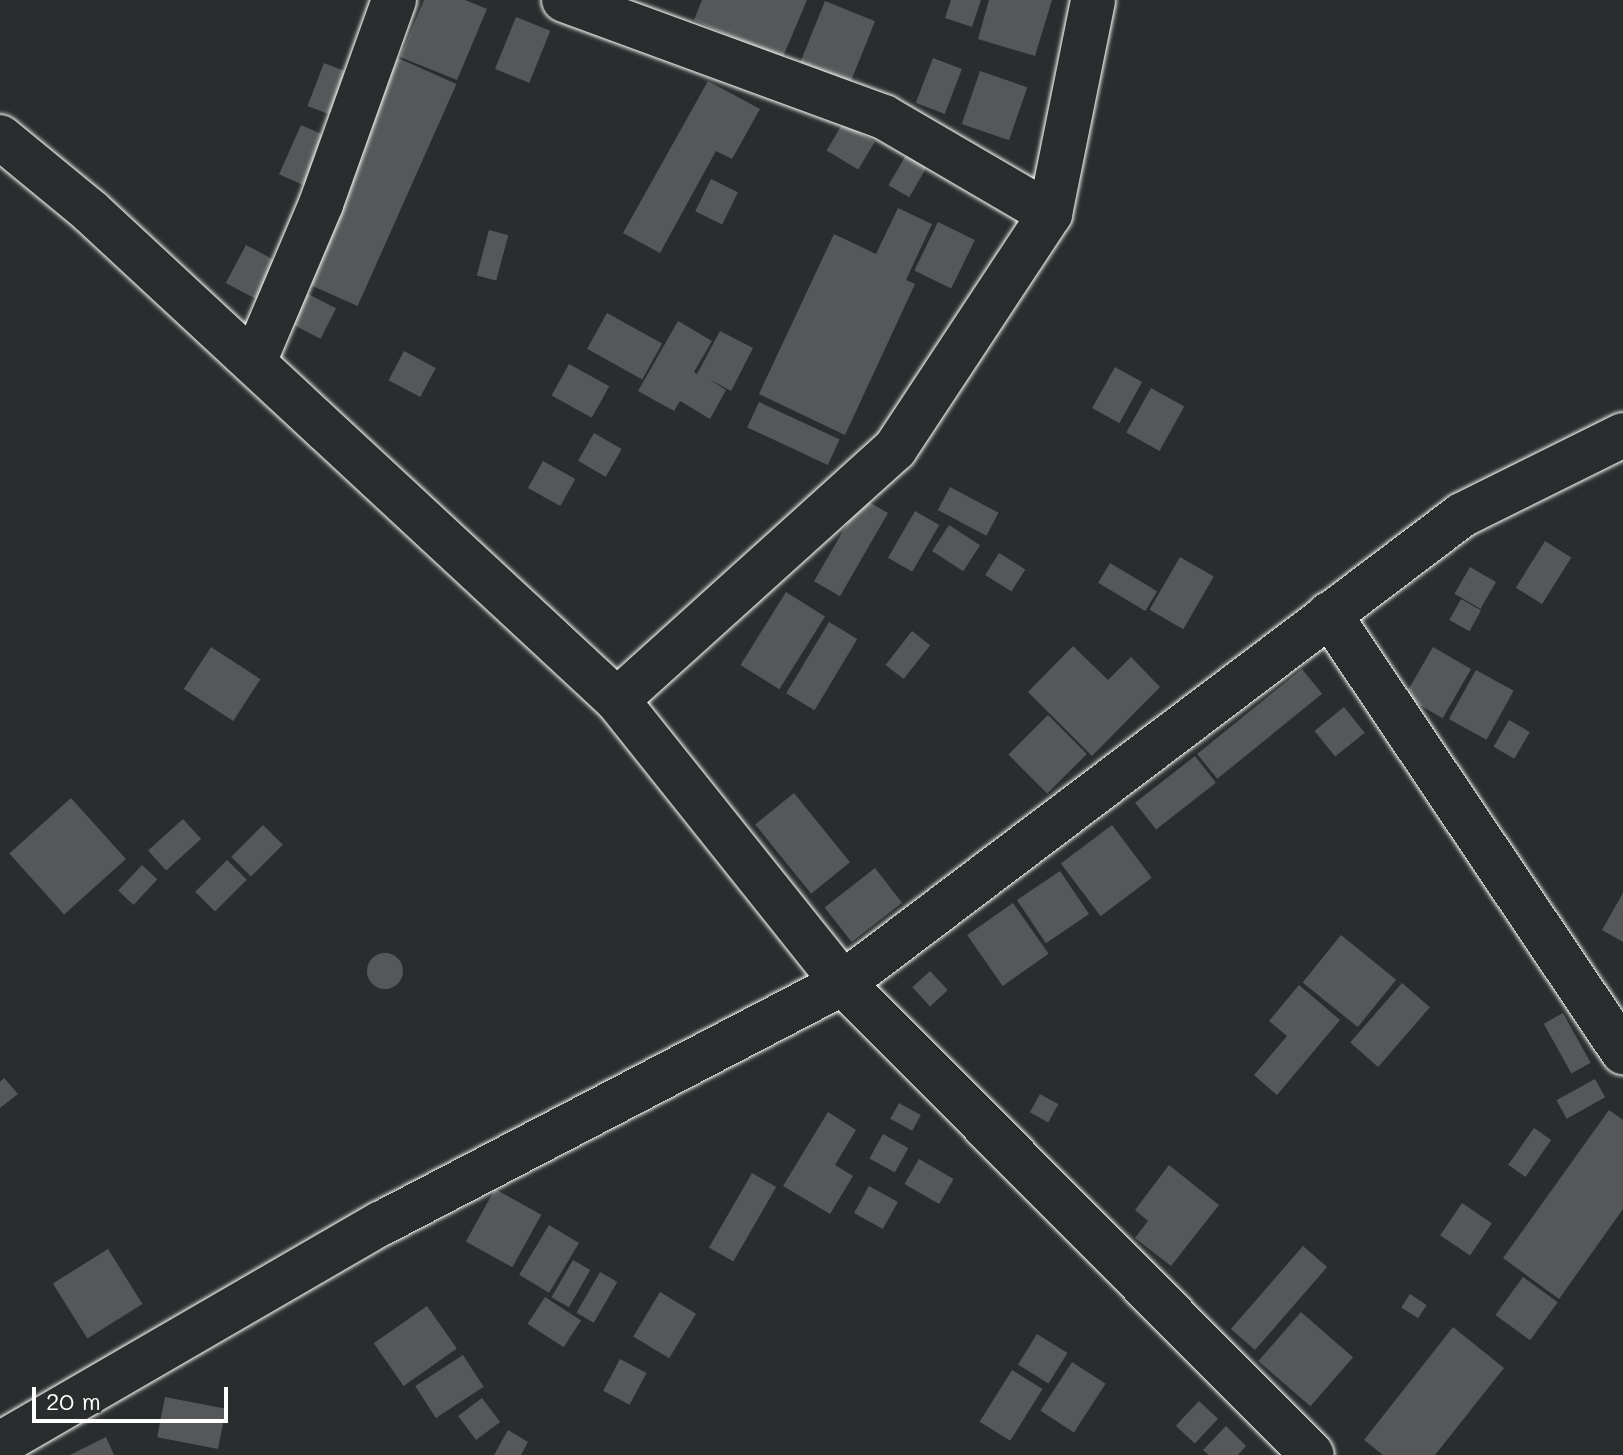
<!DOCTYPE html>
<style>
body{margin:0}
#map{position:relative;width:1623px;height:1455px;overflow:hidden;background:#2a2d2e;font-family:Mali,sans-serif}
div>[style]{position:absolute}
.building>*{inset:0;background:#555758;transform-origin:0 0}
.round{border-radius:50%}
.roads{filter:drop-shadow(0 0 2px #fff) drop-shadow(0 0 2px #fff)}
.street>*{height:44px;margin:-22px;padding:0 22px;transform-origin:22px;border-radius:22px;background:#2a2d2e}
span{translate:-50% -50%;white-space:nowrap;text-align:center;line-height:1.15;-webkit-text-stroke:8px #2a2d2e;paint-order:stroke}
.scale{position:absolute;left:32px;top:1387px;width:196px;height:36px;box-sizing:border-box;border:4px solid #fff;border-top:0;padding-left:10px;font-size:24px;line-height:28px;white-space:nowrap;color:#fff;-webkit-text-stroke:6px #2a2d2e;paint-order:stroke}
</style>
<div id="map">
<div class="building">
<div style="clip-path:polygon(424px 0,465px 0,487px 9px,457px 80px,400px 57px)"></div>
<div style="clip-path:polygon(702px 0,807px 0,782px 59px,694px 20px)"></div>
<div style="clip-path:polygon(951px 0,981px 0,972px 27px,945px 18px)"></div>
<div style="clip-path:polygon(989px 0,1052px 0,1035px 56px,978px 39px)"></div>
<div style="left:825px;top:1px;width:54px;height:66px;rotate:22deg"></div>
<div style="left:516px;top:17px;width:37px;height:56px;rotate:22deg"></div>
<div style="left:398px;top:58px;width:64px;height:243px;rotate:24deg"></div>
<div style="left:933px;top:58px;width:31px;height:48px;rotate:21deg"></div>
<div style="left:324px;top:63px;width:30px;height:46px;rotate:21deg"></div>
<div style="left:980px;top:71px;width:50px;height:56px;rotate:19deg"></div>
<div style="clip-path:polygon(708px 81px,760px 109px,732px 159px,716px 151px,660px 253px,623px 233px)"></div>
<div style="left:843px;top:123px;width:37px;height:32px;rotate:31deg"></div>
<div style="left:301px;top:125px;width:34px;height:54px;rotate:24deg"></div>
<div style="left:906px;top:155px;width:24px;height:35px;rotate:30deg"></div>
<div style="left:711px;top:179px;width:30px;height:36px;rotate:26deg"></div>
<div style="clip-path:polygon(898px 208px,932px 224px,906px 280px,915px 284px,845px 435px,759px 394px,834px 234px,876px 254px)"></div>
<div style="left:938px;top:222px;width:41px;height:54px;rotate:26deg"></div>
<div style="left:489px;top:230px;width:20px;height:47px;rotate:15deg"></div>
<div style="left:246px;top:245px;width:38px;height:43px;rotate:28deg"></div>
<div style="left:304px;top:292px;width:36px;height:34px;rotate:27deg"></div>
<div style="left:607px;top:313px;width:63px;height:41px;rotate:29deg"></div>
<div style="clip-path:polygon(678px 321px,712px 341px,694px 372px,697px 374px,720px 331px,753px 348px,731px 391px,709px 379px,726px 390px,710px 419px,680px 401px,674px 411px,638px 391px)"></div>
<div style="left:404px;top:351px;width:36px;height:33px;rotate:28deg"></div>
<div style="left:569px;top:364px;width:46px;height:36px;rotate:29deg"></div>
<div style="left:1115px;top:367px;width:31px;height:47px;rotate:29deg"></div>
<div style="left:1151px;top:388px;width:38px;height:51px;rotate:29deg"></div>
<div style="left:759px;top:402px;width:89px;height:28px;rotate:25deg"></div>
<div style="left:594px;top:433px;width:32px;height:32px;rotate:30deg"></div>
<div style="left:543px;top:461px;width:37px;height:31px;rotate:29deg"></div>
<div style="left:950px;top:487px;width:55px;height:26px;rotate:28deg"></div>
<div style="left:862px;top:498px;width:30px;height:96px;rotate:30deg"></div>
<div style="left:915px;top:511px;width:28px;height:54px;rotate:30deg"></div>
<div style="left:949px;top:525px;width:37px;height:31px;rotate:33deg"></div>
<div style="left:1545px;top:541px;width:31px;height:55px;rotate:32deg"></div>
<div style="left:999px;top:553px;width:31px;height:26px;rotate:32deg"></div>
<div style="left:1180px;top:557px;width:39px;height:61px;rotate:30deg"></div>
<div style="left:1110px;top:563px;width:55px;height:23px;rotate:31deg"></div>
<div style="left:1470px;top:567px;width:30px;height:31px;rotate:30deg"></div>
<div style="left:786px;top:592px;width:46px;height:86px;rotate:32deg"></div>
<div style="left:1461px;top:599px;width:23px;height:24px;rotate:29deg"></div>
<div style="left:829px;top:622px;width:33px;height:83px;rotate:31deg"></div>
<div style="left:912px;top:631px;width:23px;height:43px;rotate:38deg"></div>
<div style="clip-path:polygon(1073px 646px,1108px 680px,1131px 657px,1160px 687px,1092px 756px,1028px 692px)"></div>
<div style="left:211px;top:647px;width:59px;height:50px;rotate:33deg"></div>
<div style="left:1433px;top:647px;width:44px;height:57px;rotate:30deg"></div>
<div style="left:1302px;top:669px;width:32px;height:135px;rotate:51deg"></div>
<div style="left:1476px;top:670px;width:43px;height:56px;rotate:29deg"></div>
<div style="left:1344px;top:707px;width:33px;height:38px;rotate:51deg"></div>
<div style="left:1048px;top:715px;width:55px;height:56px;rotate:45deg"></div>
<div style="left:1509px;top:720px;width:24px;height:31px;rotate:30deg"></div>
<div style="left:1195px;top:756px;width:34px;height:76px;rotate:52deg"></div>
<div style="left:794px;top:793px;width:89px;height:50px;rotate:51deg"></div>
<div style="left:71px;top:798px;width:82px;height:83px;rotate:48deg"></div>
<div style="left:183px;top:819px;width:27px;height:47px;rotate:48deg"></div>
<div style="left:263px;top:825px;width:28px;height:45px;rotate:45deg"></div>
<div style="left:1112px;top:825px;width:66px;height:64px;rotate:53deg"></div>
<div style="left:227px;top:860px;width:28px;height:45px;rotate:45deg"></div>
<div style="left:142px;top:865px;width:21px;height:35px;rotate:43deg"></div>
<div style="left:875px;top:868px;width:44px;height:64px;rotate:52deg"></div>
<div style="left:1060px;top:871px;width:52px;height:52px;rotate:56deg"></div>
<div style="clip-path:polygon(1623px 893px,1623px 942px,1602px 930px)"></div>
<div style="left:1013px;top:903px;width:62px;height:56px;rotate:55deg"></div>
<div style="left:1341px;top:935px;width:71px;height:61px;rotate:39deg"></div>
<div class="round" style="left:367px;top:953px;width:36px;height:36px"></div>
<div style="left:930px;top:971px;width:26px;height:24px;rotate:47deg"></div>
<div style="left:1402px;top:983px;width:37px;height:79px;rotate:41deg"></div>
<div style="clip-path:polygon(1299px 985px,1340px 1020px,1277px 1095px,1254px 1075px,1287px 1036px,1269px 1021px)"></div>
<div style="left:1563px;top:1013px;width:57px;height:22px;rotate:61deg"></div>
<div style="clip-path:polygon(4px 1078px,18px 1094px,0 1108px,0 1082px)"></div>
<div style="left:1595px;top:1079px;width:21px;height:44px;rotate:61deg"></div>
<div style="left:1040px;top:1094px;width:21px;height:21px;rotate:29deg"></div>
<div style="left:899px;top:1103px;width:25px;height:18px;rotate:29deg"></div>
<div style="clip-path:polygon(1609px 1110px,1623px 1120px,1623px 1209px,1559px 1299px,1503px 1258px)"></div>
<div style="clip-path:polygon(828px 1112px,856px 1130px,835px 1165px,853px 1176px,830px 1214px,783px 1186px)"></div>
<div style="left:1534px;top:1128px;width:21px;height:45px;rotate:35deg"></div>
<div style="left:883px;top:1134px;width:29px;height:28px;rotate:29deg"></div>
<div style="left:919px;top:1159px;width:40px;height:29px;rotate:30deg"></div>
<div style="clip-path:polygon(1169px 1165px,1219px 1205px,1171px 1266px,1135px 1238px,1148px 1221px,1135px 1210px)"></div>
<div style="left:752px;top:1173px;width:28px;height:86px;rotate:30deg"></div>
<div style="left:869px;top:1186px;width:33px;height:31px;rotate:29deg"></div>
<div style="left:495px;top:1189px;width:53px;height:60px;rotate:29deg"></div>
<div style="left:1462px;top:1203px;width:36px;height:39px;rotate:34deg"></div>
<div style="left:549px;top:1225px;width:35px;height:58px;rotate:31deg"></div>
<div style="left:1303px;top:1246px;width:32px;height:110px;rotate:41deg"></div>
<div style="left:108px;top:1249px;width:65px;height:65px;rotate:58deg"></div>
<div style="left:573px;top:1260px;width:20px;height:43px;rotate:30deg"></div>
<div style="left:600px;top:1272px;width:20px;height:47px;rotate:30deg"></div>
<div style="left:1523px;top:1277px;width:43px;height:47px;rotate:36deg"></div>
<div style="left:660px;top:1292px;width:42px;height:52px;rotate:31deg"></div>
<div style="left:1410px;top:1294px;width:20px;height:16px;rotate:33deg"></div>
<div style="left:545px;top:1297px;width:43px;height:32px;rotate:33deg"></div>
<div style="left:427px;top:1306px;width:52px;height:65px;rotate:55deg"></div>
<div style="left:1301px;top:1312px;width:69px;height:65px;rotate:41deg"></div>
<div style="clip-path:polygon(1453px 1327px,1504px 1368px,1435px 1455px,1383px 1455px,1364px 1440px)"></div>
<div style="left:1037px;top:1334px;width:36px;height:36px;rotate:32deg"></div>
<div style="left:463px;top:1355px;width:38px;height:57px;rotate:57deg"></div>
<div style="left:620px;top:1359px;width:30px;height:36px;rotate:28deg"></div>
<div style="left:1072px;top:1362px;width:40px;height:58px;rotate:33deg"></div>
<div style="left:1012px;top:1370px;width:36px;height:61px;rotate:32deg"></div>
<div style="left:165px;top:1397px;width:62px;height:41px;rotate:11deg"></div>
<div style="left:482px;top:1398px;width:30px;height:30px;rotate:53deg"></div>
<div style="left:1199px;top:1401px;width:26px;height:34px;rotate:43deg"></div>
<div style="clip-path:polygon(1226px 1426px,1246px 1446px,1238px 1455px,1209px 1455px,1203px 1450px)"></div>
<div style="clip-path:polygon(508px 1430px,528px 1442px,521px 1455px,494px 1455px)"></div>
<div style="clip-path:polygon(106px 1437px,114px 1455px,70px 1455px)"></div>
</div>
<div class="roads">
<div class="street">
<div style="left:564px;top:0;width:341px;rotate:20.1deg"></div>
<div style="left:884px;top:117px;width:192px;rotate:30.3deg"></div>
<div style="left:0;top:137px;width:117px;rotate:39.4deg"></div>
<div style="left:90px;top:211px;width:719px;rotate:42.86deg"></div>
<div style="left:617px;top:700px;width:362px;rotate:51.4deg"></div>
<div style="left:843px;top:983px;width:665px;rotate:45.18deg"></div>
<div style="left:254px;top:362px;width:172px;rotate:-67deg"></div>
<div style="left:321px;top:204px;width:217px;rotate:-70.3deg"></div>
<div style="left:1329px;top:614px;width:528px;rotate:56.13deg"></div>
<div style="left:617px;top:700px;width:375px;rotate:-42.1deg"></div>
<div style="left:895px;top:449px;width:282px;rotate:-56.6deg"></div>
<div style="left:1050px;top:214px;width:218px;rotate:-78.6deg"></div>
<div style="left:0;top:1444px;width:441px;rotate:-30.1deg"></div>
<div style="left:382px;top:1223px;width:520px;rotate:-27.5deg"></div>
<div style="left:843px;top:983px;width:776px;rotate:-37.09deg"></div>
<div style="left:1462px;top:515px;width:180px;rotate:-26.4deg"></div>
</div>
</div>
<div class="scale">20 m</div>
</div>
